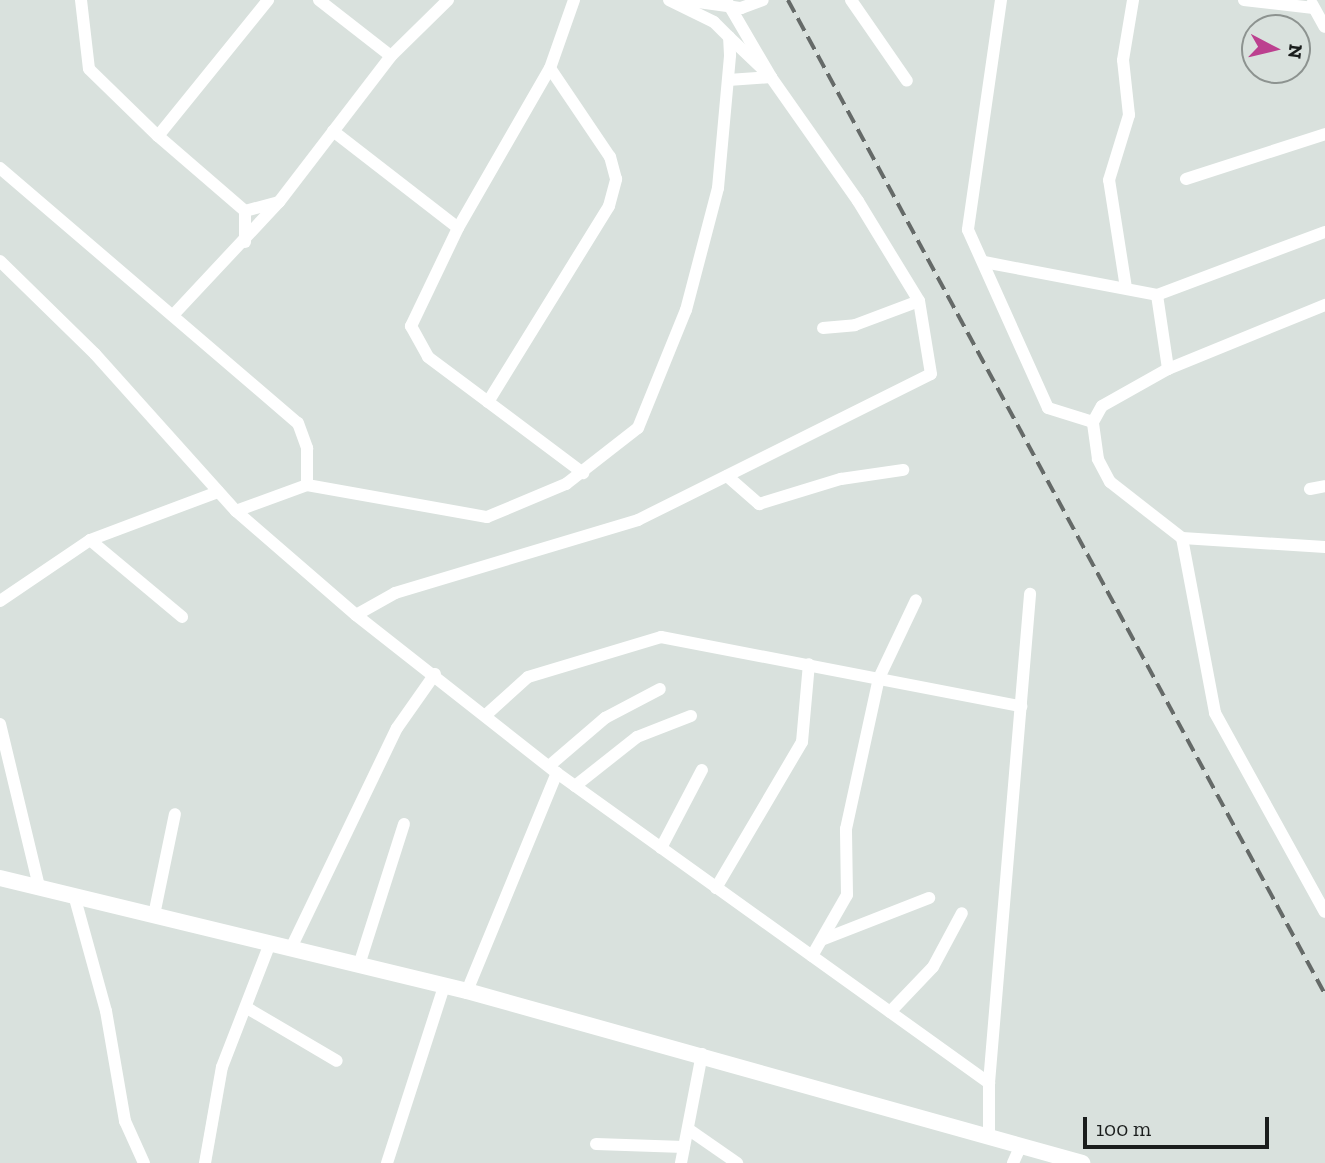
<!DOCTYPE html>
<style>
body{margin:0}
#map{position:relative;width:1325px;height:1163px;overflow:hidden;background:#d9e1dd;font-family:"Zilla Slab",serif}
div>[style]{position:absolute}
.minor>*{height:12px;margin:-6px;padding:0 6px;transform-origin:6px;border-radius:6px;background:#fff}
.major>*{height:16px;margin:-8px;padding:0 8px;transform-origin:8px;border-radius:8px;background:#fff}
.rail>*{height:3.5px;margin-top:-1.75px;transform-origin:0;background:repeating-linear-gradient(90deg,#656a68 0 14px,transparent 0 21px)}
span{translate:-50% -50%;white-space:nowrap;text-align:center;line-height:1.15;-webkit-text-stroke:6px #d9e1dd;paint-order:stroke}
.north{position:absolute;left:1241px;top:14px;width:70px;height:70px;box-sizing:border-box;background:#d9e1dd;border:2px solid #8d9390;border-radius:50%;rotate:97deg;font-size:19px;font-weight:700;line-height:28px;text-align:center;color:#1a1d1c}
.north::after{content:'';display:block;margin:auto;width:24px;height:32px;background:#bc408f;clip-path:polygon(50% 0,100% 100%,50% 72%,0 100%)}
.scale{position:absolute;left:1083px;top:1117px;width:186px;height:32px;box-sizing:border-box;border:4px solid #1a1d1c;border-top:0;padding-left:9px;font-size:21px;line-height:24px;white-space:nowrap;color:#1a1d1c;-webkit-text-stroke:5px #d9e1dd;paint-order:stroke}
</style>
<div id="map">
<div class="minor">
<div style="left:81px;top:0;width:69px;rotate:83.4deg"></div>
<div style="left:89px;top:69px;width:96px;rotate:44.2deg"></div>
<div style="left:319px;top:0;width:91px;rotate:37.9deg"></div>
<div style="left:574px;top:0;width:72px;rotate:109.4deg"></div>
<div style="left:550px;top:68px;width:185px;rotate:119.9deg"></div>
<div style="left:458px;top:228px;width:109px;rotate:115.6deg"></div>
<div style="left:411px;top:326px;width:35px;rotate:61deg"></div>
<div style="left:428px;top:357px;width:194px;rotate:36.8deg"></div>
<div style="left:684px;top:0;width:58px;rotate:8deg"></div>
<div style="left:741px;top:8px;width:23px;rotate:-20deg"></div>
<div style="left:726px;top:0;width:89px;rotate:59.7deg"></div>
<div style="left:771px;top:77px;width:58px;rotate:-136.4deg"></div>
<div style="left:851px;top:0;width:98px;rotate:55.3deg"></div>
<div style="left:1001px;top:0;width:232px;rotate:98.2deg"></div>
<div style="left:968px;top:230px;width:195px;rotate:65.8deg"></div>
<div style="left:1048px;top:408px;width:47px;rotate:17.3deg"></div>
<div style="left:1244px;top:0;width:70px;rotate:6.5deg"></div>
<div style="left:1312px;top:4px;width:26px;rotate:61deg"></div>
<div style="left:333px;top:131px;width:158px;rotate:37.8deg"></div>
<div style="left:0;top:168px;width:392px;rotate:40.6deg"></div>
<div style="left:298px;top:423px;width:27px;rotate:70deg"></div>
<div style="left:307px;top:448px;width:37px;rotate:90deg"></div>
<div style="left:1186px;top:179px;width:146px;rotate:-17.9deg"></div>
<div style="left:245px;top:211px;width:35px;rotate:-15deg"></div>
<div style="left:245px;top:242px;width:31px;rotate:-90deg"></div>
<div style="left:245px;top:211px;width:115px;rotate:-139.2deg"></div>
<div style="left:158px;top:136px;width:175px;rotate:-51deg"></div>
<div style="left:0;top:261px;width:133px;rotate:44.4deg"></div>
<div style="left:95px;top:354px;width:211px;rotate:48.1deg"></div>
<div style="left:236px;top:511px;width:159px;rotate:40.9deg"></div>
<div style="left:356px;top:615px;width:256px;rotate:38.2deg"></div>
<div style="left:557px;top:773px;width:532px;rotate:35.66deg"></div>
<div style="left:989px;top:1083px;width:52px;rotate:90deg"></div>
<div style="left:984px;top:262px;width:176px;rotate:10.8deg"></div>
<div style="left:1157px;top:295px;width:179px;rotate:-20.6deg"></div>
<div style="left:1126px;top:288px;width:109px;rotate:-98.9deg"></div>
<div style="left:1109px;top:180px;width:68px;rotate:-72.9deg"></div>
<div style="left:1129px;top:115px;width:55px;rotate:-96.2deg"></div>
<div style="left:1123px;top:60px;width:61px;rotate:-80.5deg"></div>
<div style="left:1157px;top:295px;width:75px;rotate:81.5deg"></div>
<div style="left:176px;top:312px;width:151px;rotate:-46.9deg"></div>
<div style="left:279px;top:202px;width:184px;rotate:-52.5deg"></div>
<div style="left:391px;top:56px;width:80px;rotate:-44.5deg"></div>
<div style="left:823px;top:328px;width:32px;rotate:-5deg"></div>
<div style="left:855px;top:325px;width:68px;rotate:-20.6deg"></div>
<div style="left:488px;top:402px;width:230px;rotate:-58.3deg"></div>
<div style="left:609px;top:206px;width:28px;rotate:-75deg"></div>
<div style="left:616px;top:179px;width:23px;rotate:-105deg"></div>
<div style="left:610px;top:157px;width:107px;rotate:-124deg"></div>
<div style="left:727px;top:476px;width:43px;rotate:41.2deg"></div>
<div style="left:759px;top:504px;width:86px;rotate:-17deg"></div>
<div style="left:841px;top:479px;width:63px;rotate:-8.3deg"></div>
<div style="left:1310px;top:489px;width:15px;rotate:-11deg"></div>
<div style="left:236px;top:511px;width:76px;rotate:-20.1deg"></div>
<div style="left:307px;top:485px;width:183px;rotate:10.1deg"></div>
<div style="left:487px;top:517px;width:86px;rotate:-22.7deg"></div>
<div style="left:566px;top:484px;width:91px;rotate:-37.9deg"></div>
<div style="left:638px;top:428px;width:127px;rotate:-67.9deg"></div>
<div style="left:686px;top:310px;width:126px;rotate:-75.3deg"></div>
<div style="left:718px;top:188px;width:134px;rotate:-84.8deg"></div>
<div style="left:730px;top:55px;width:18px;rotate:-93deg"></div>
<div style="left:729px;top:37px;width:21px;rotate:-135deg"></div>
<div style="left:714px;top:22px;width:50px;rotate:-153.9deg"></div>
<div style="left:1182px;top:538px;width:91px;rotate:-142.1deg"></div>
<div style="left:1110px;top:482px;width:26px;rotate:-118deg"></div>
<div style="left:1098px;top:459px;width:37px;rotate:-98deg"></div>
<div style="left:1093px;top:422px;width:18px;rotate:-61deg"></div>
<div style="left:1102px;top:406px;width:76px;rotate:-29.3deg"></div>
<div style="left:1168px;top:369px;width:170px;rotate:-22.2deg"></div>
<div style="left:90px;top:540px;width:120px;rotate:39.9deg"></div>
<div style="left:1325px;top:547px;width:143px;rotate:-176.4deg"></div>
<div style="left:1182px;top:538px;width:178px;rotate:79.3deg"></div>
<div style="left:1215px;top:713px;width:227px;rotate:61.1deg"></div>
<div style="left:0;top:601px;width:109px;rotate:-34.1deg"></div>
<div style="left:90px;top:540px;width:137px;rotate:-20.6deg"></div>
<div style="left:356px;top:615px;width:45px;rotate:-29.4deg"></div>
<div style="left:395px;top:593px;width:254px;rotate:-16.7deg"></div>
<div style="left:638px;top:520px;width:327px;rotate:-26.5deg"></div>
<div style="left:931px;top:374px;width:74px;rotate:-99.3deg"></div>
<div style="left:919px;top:301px;width:117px;rotate:-121.4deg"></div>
<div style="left:858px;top:201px;width:151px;rotate:-125.1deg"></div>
<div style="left:771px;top:77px;width:43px;rotate:176deg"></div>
<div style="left:487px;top:714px;width:55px;rotate:-42.1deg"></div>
<div style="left:528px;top:677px;width:139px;rotate:-16.7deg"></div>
<div style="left:661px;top:637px;width:367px;rotate:10.9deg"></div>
<div style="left:0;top:724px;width:167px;rotate:76.5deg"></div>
<div style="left:549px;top:766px;width:74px;rotate:-40.6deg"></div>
<div style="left:605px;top:718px;width:62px;rotate:-27.8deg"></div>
<div style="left:575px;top:786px;width:79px;rotate:-38.3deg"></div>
<div style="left:637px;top:737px;width:58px;rotate:-21.3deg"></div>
<div style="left:661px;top:848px;width:88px;rotate:-62.3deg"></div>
<div style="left:716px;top:888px;width:169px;rotate:-59.5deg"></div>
<div style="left:802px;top:742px;width:78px;rotate:-84.9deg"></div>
<div style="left:74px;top:895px;width:120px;rotate:74.6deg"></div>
<div style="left:106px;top:1011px;width:112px;rotate:80.2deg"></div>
<div style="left:125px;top:1121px;width:46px;rotate:65.7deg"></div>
<div style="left:154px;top:915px;width:103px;rotate:-78.3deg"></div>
<div style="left:824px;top:939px;width:113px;rotate:-21.3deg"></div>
<div style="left:291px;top:948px;width:244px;rotate:-64.3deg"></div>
<div style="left:397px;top:728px;width:66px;rotate:-54.9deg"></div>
<div style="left:812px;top:956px;width:70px;rotate:-60.2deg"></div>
<div style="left:847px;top:895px;width:66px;rotate:-90.9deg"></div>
<div style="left:846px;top:829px;width:155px;rotate:-77.7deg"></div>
<div style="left:879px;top:678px;width:86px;rotate:-64.6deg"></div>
<div style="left:359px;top:965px;width:148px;rotate:-72.3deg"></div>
<div style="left:467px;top:991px;width:236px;rotate:-67.6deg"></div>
<div style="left:247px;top:1008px;width:104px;rotate:30.5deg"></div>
<div style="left:890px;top:1012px;width:62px;rotate:-46.3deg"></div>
<div style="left:933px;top:967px;width:61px;rotate:-61.8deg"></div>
<div style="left:989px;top:1083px;width:491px;rotate:-85.2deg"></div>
<div style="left:688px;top:1129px;width:60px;rotate:34.8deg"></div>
<div style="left:596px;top:1144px;width:88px;rotate:2deg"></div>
<div style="left:205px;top:1163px;width:97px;rotate:-80deg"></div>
<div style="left:222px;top:1067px;width:133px;rotate:-68.8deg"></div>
<div style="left:387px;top:1163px;width:186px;rotate:-72.1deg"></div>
<div style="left:681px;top:1163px;width:111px;rotate:-79.1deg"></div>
<div style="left:1013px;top:1163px;width:20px;rotate:-66deg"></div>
</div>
<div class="major">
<div style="left:0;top:878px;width:480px;rotate:13.6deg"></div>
<div style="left:467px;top:991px;width:639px;rotate:15.62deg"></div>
</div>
<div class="rail">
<div style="left:788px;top:0;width:1130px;rotate:61.62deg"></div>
</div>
<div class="north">N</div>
<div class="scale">100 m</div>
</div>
